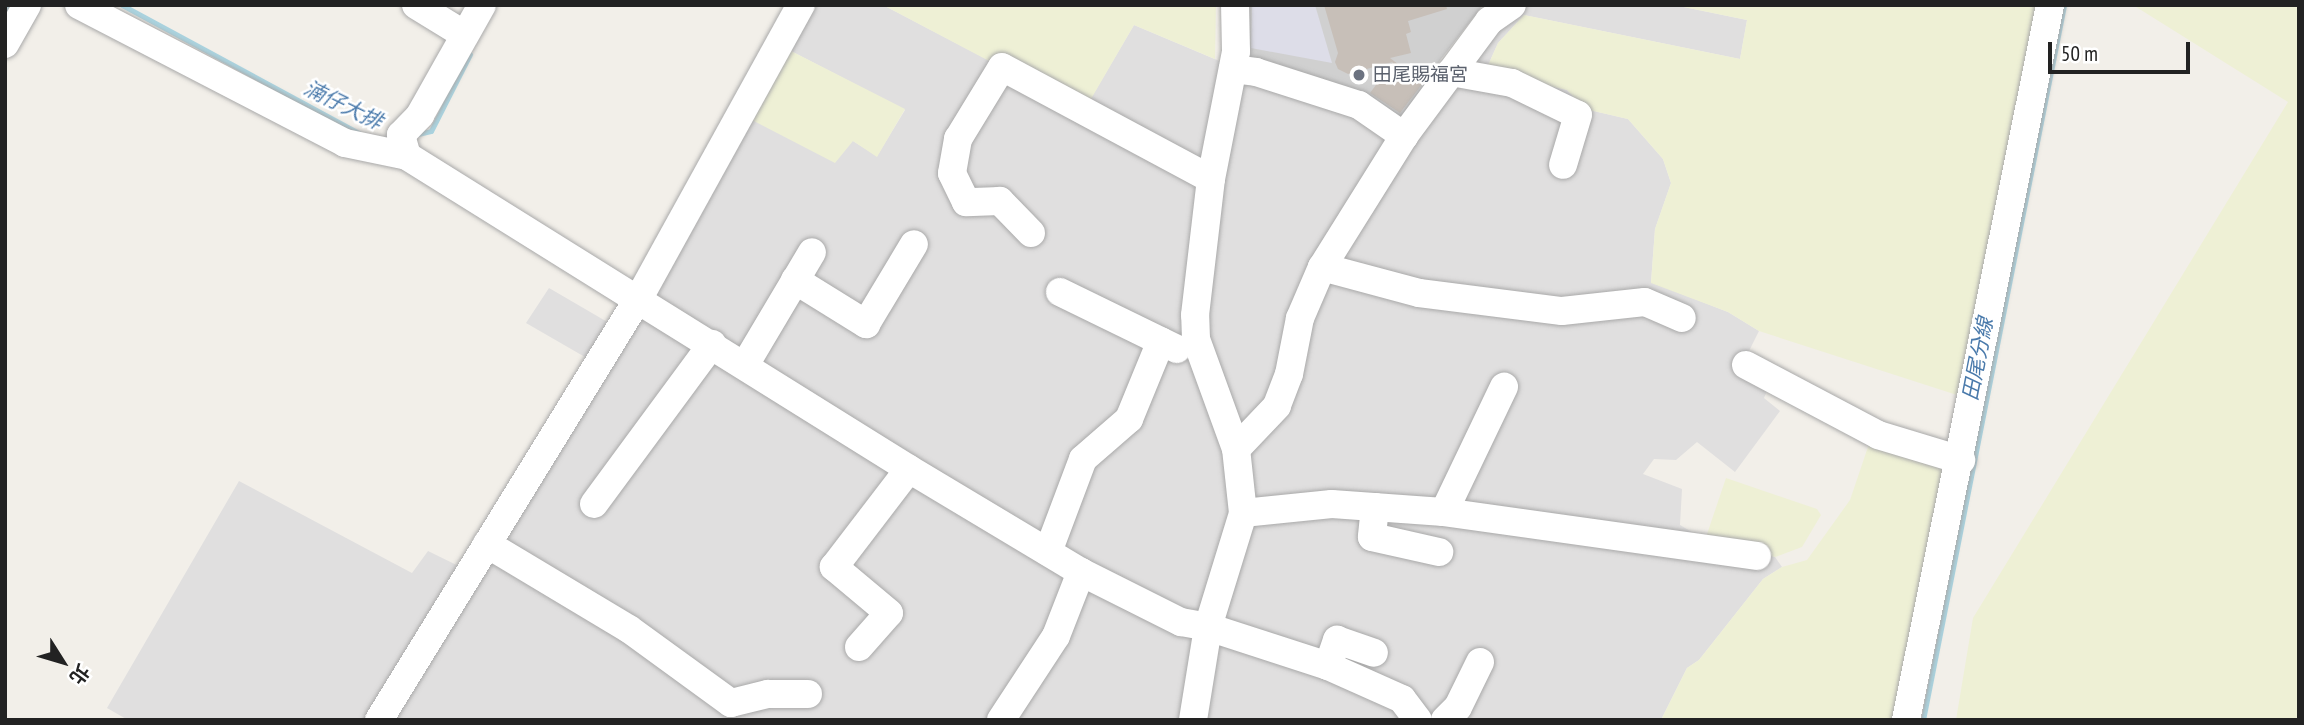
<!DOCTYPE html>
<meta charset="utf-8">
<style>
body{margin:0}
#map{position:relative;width:2304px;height:725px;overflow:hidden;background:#f2efe9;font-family:"PT Sans Narrow","Noto Sans TC",sans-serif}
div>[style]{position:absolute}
.residential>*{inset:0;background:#e0dfdf}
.religious>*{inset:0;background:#d0d0d0}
.farmland>*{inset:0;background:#eef0d5}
.plaza>*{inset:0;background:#dddde8}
.stream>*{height:5px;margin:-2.5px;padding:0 2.5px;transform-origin:2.5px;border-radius:2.5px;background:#aad3df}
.building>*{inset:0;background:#c7bfb8}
.roads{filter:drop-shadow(0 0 2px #a9a9a9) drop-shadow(0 0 2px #a9a9a9)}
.minor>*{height:28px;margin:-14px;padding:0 14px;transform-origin:14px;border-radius:14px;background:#fff}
.dots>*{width:19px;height:19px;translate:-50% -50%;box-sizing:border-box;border:4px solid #fff;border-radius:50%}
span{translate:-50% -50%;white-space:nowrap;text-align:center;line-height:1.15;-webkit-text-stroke:5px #fff;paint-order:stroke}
.worship-label{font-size:19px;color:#5b616d}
.left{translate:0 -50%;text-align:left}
.water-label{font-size:21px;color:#4a7aab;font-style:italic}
.frame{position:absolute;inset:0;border:7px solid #222;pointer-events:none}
.north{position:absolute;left:28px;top:627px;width:70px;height:70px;-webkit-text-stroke:5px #fff;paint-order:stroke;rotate:127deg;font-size:19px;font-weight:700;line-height:28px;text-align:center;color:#222}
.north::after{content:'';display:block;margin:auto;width:24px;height:32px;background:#222;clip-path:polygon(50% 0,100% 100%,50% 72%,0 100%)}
.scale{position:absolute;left:2048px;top:42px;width:142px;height:32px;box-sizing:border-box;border:4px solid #222;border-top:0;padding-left:9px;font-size:21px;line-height:24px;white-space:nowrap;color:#222;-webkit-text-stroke:5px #fff;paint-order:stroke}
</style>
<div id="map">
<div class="residential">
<div style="clip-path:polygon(816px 5px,883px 5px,1084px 110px,1134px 25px,1243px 71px,1408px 128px,1488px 5px,1674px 5px,1747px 20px,1740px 59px,1524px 15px,1498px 43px,1485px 72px,1567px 90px,1585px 109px,1628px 119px,1663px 159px,1671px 183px,1655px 229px,1651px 282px,1728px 312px,1759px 331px,1742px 365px,1772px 379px,1764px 398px,1780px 411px,1735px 472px,1697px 442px,1676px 460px,1654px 459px,1643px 474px,1682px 489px,1680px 525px,1705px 540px,1775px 557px,1782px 567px,1763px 579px,1699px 660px,1687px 668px,1661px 720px,128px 720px,107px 708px,239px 481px,412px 573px,428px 551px,479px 576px,604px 368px,526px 323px,549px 288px,628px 334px,748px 118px,853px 141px,877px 156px,905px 110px,791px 51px)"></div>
</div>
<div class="religious">
<div style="clip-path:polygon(1248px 5px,1483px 5px,1441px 59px,1399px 127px,1243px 65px)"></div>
</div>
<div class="farmland">
<div style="clip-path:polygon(883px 5px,1216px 5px,1215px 59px,1134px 25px,1084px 111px)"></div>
<div style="clip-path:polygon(1674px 5px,2038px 5px,1957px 395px,1759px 331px,1728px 312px,1651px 283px,1655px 229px,1671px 183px,1663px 159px,1628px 119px,1585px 109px,1567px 90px,1485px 72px,1498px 43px,1524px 15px,1740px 59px,1747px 20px)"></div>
<div style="clip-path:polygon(2133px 5px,2299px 5px,2299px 720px,1956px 720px,1973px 618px,2288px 102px)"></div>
<div style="clip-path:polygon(791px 51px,905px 109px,877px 157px,853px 141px,835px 163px,748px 118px)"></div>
<div style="clip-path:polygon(1870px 441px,1947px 464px,1894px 720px,1661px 720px,1687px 668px,1699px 660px,1763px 579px,1782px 567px,1807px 560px,1850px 500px)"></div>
<div style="clip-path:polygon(1726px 478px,1817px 509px,1821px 515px,1802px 547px,1775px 557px,1705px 540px)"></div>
</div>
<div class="plaza">
<div style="clip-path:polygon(1252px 5px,1315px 5px,1332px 63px,1251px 48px)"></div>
</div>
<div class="stream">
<div style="left:122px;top:5px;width:269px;rotate:28.4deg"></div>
<div style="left:5px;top:14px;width:10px;rotate:-61deg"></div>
<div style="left:418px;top:134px;width:13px;rotate:-13deg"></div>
<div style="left:431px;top:131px;width:86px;rotate:-63.1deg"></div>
<div style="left:1923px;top:720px;width:729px;rotate:-78.84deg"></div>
</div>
<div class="building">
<div style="clip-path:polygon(1324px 5px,1446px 5px,1447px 9px,1408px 21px,1411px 32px,1406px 34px,1411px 53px,1390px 58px,1423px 83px,1400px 113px,1370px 93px,1393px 62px,1348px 74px,1338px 69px,1335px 62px,1338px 53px)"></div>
</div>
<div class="roads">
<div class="minor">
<div style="left:79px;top:5px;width:300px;rotate:27.4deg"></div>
<div style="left:345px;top:143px;width:63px;rotate:11.8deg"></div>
<div style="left:407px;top:156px;width:592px;rotate:31.94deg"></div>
<div style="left:909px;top:469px;width:200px;rotate:30.9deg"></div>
<div style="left:1081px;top:572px;width:112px;rotate:26.6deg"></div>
<div style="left:1181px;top:622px;width:27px;rotate:10deg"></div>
<div style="left:1208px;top:627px;width:126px;rotate:18deg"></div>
<div style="left:1328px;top:666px;width:81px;rotate:24deg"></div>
<div style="left:1402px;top:699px;width:26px;rotate:53deg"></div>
<div style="left:416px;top:5px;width:57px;rotate:31.5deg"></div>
<div style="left:5px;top:44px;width:45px;rotate:-60.6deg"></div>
<div style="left:1233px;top:69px;width:23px;rotate:7deg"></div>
<div style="left:1256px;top:72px;width:108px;rotate:17.8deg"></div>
<div style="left:1359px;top:105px;width:55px;rotate:34.6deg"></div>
<div style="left:1404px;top:136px;width:155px;rotate:122deg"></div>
<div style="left:1322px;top:267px;width:56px;rotate:113.3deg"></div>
<div style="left:1300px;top:318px;width:57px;rotate:101.1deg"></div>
<div style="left:1289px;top:374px;width:34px;rotate:111deg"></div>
<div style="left:1277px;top:406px;width:59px;rotate:133.6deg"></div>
<div style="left:1451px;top:72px;width:62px;rotate:10.2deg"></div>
<div style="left:1512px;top:83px;width:73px;rotate:25.9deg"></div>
<div style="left:1578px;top:115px;width:52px;rotate:106.7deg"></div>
<div style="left:1404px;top:136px;width:143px;rotate:-53.5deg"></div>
<div style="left:1489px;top:21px;width:28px;rotate:-35deg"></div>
<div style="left:407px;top:156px;width:22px;rotate:-106deg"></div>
<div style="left:401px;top:135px;width:28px;rotate:-46deg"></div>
<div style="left:420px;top:115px;width:126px;rotate:-60.6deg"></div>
<div style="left:1031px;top:233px;width:45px;rotate:-134.1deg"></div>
<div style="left:1000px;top:201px;width:34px;rotate:178deg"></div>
<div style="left:966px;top:202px;width:32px;rotate:-116deg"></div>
<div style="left:952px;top:173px;width:35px;rotate:-80deg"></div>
<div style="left:958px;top:139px;width:84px;rotate:-58.6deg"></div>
<div style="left:1002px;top:67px;width:237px;rotate:28.2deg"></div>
<div style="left:1322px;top:267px;width:100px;rotate:15deg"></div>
<div style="left:1419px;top:293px;width:144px;rotate:7.2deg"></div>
<div style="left:1562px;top:311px;width:83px;rotate:-6.2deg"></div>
<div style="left:1645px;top:302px;width:40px;rotate:23.4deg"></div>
<div style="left:795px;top:280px;width:84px;rotate:31.8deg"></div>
<div style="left:866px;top:324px;width:93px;rotate:-59deg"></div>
<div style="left:1060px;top:292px;width:130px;rotate:26deg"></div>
<div style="left:745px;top:365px;width:131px;rotate:-59.3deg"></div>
<div style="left:1746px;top:365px;width:149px;rotate:27.9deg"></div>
<div style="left:1878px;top:435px;width:87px;rotate:16.8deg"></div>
<div style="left:594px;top:504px;width:199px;rotate:-53.6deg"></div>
<div style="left:1375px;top:507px;width:30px;rotate:96deg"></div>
<div style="left:1372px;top:537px;width:69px;rotate:12.6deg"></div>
<div style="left:1444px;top:512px;width:139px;rotate:-64.4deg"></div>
<div style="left:1243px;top:513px;width:89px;rotate:-5.8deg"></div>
<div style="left:1332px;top:504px;width:112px;rotate:4.1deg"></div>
<div style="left:1444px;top:512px;width:316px;rotate:8deg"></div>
<div style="left:487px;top:544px;width:165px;rotate:30.9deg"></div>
<div style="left:629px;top:629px;width:126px;rotate:36deg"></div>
<div style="left:731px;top:703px;width:38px;rotate:-14deg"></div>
<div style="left:768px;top:694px;width:40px"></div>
<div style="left:1048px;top:552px;width:99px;rotate:-69.4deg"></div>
<div style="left:1083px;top:459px;width:61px;rotate:-41deg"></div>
<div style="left:1129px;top:419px;width:84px;rotate:-67.7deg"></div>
<div style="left:859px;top:647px;width:45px;rotate:-48.6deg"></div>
<div style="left:889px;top:613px;width:72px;rotate:-140.1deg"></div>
<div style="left:834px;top:567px;width:123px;rotate:-52.6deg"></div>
<div style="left:1328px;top:666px;width:28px;rotate:-71deg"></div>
<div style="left:1337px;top:640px;width:39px;rotate:19deg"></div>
<div style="left:379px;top:720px;width:496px;rotate:-58.4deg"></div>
<div style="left:639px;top:298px;width:335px;rotate:-61.1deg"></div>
<div style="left:1001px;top:720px;width:100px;rotate:-56.8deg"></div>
<div style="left:1056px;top:636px;width:69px;rotate:-68.7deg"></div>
<div style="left:1193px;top:720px;width:94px;rotate:-80.8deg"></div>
<div style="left:1208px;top:627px;width:119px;rotate:-72.9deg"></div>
<div style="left:1243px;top:513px;width:64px;rotate:-96.2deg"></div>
<div style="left:1236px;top:449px;width:117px;rotate:-110deg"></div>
<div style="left:1196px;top:339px;width:24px;rotate:-92deg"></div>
<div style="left:1195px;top:315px;width:137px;rotate:-83.3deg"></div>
<div style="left:1211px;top:179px;width:130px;rotate:-78.9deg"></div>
<div style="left:1236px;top:51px;width:46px;rotate:-91.2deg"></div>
<div style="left:1445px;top:720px;width:18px;rotate:-45deg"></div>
<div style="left:1458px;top:707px;width:50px;rotate:-63.9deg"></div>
<div style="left:1906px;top:720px;width:729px;rotate:-78.61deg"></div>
</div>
</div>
<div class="dots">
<div style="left:1359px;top:75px;background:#6b7280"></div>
</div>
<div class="worship-label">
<span class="left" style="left:1373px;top:75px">田尾賜福宮</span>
</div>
<div class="water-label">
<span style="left:343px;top:105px;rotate:26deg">湳仔大排</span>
<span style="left:1978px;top:359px;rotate:-79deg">田尾分線</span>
</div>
<div class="frame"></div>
<div class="north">北</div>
<div class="scale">50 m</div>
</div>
